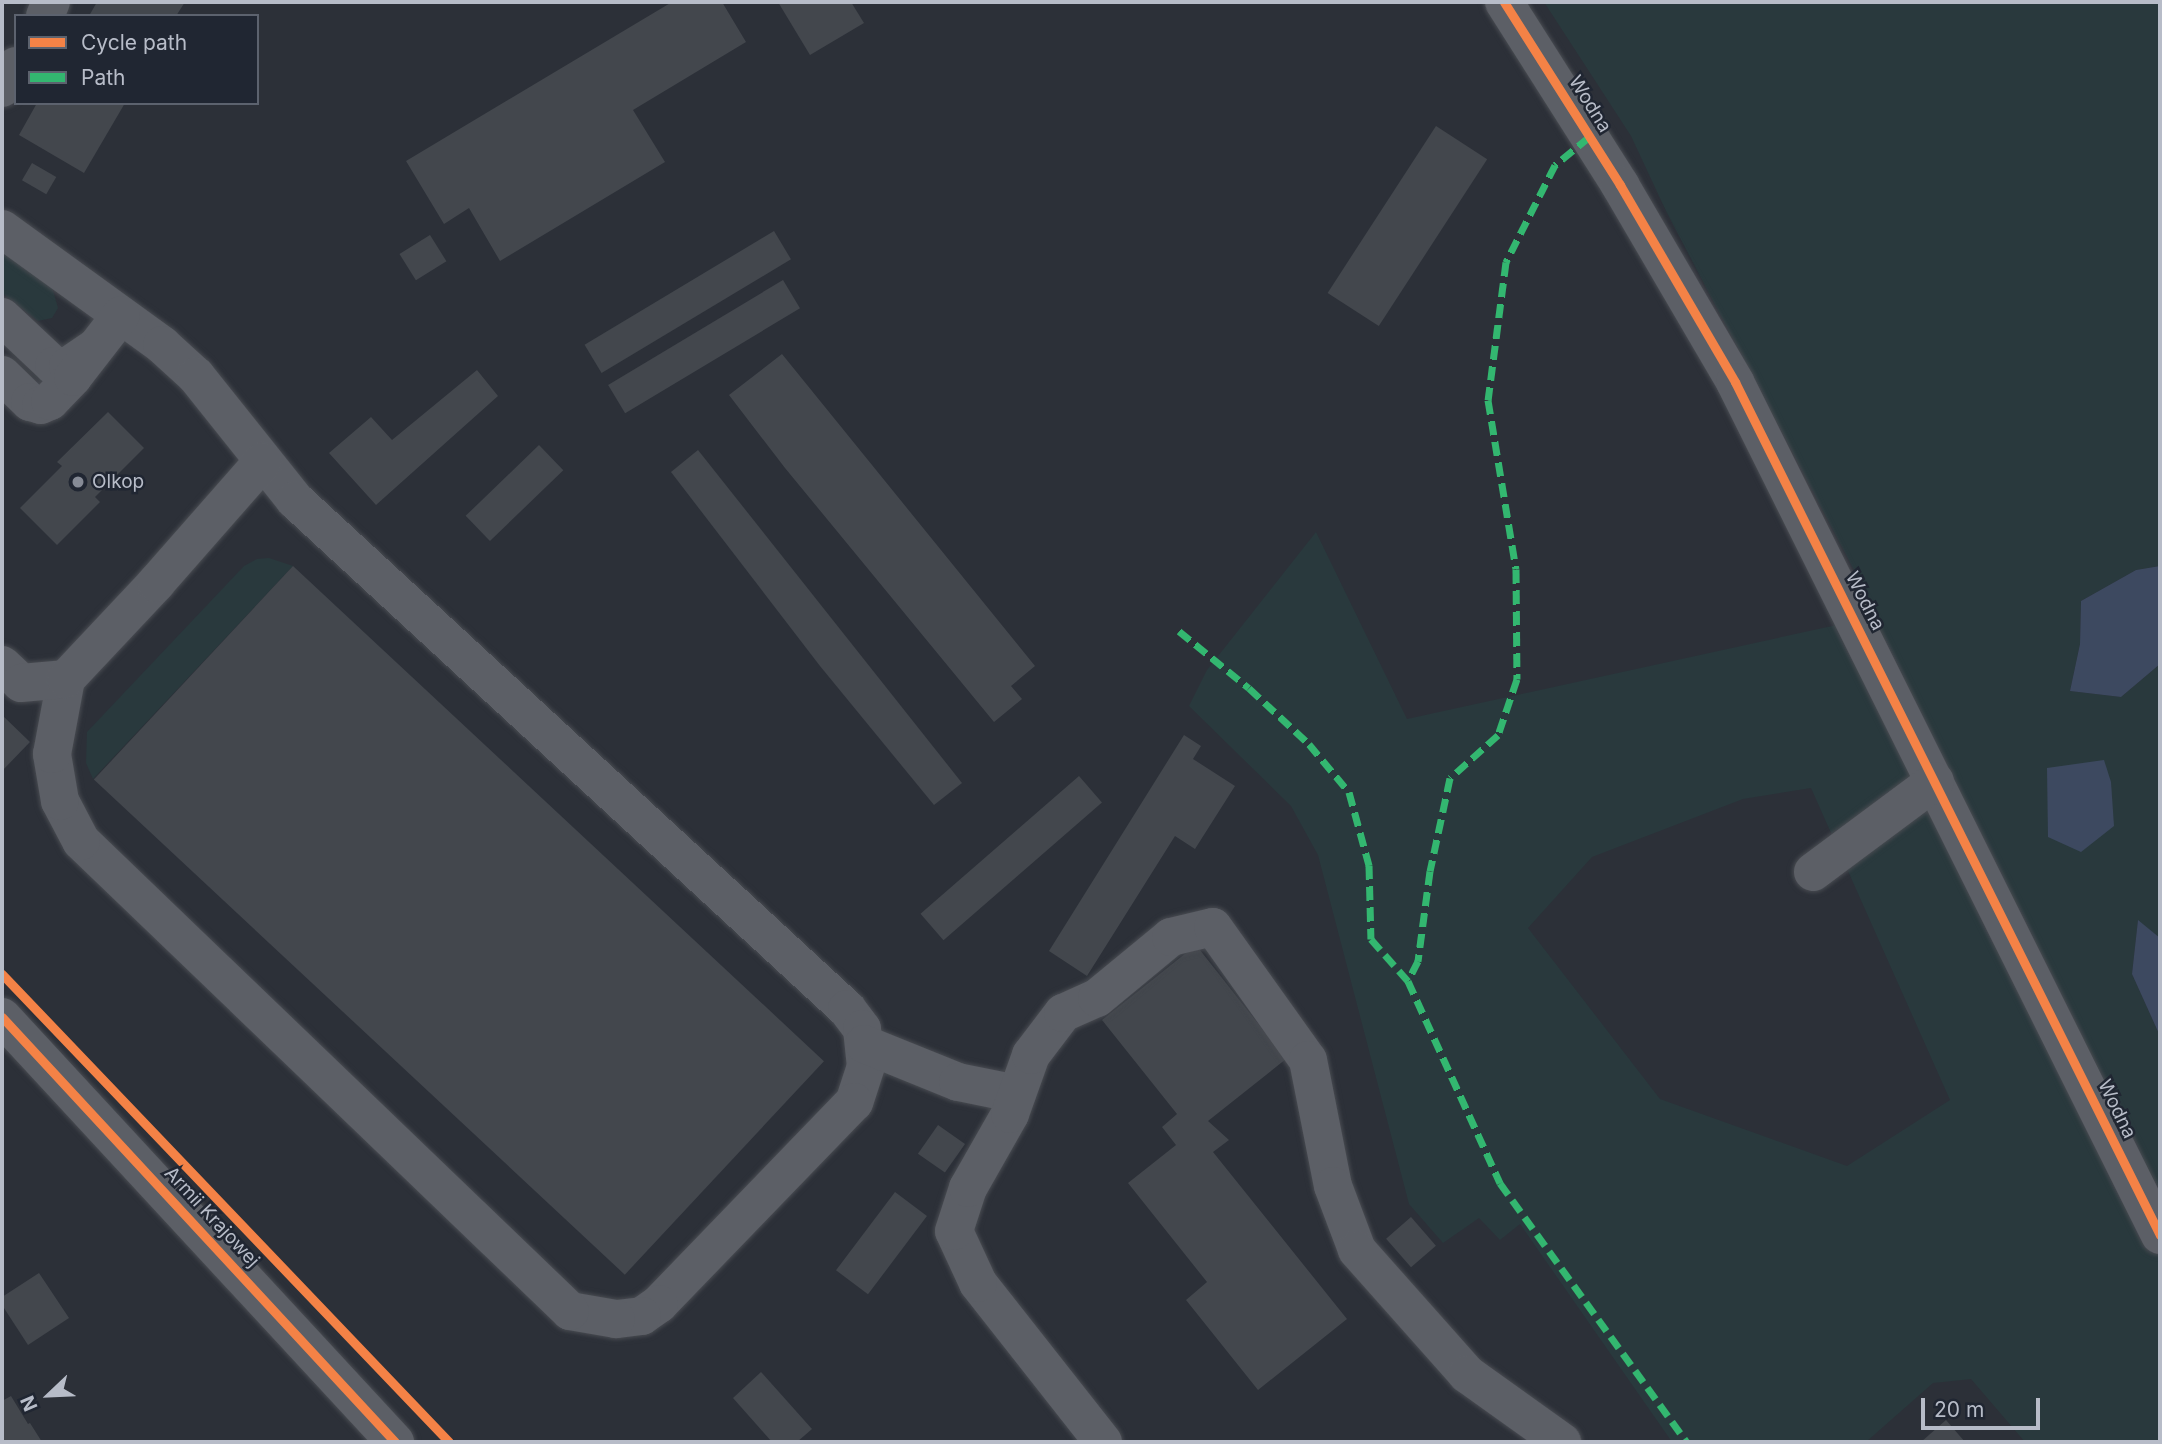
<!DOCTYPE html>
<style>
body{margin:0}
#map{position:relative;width:2162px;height:1444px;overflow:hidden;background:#2c3038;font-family:Inter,sans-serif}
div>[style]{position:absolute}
.green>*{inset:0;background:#29393d}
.water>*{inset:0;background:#3d4960}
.building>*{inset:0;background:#43474d;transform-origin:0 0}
.roads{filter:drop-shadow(0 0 2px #484b51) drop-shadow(0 0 2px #484b51)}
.minor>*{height:38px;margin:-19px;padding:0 19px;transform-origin:19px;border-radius:19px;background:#5c5f66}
.quiet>*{height:7px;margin-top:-3.5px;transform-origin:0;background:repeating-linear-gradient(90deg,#33b770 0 14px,transparent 0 21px)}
.cycleway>*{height:9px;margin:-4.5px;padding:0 4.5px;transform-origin:4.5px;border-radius:4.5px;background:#f48246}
.dots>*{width:19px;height:19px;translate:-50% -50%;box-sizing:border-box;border:4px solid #202632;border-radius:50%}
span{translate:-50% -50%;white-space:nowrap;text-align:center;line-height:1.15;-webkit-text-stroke:5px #202632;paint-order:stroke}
.street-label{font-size:19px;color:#b7bcc8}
.poi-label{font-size:19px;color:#b7bcc8}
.left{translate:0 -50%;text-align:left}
.frame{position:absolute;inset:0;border:4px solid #b7bcc8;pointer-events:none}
.legend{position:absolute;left:14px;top:14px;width:245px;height:91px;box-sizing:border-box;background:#202632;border:2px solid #5c626e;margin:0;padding:9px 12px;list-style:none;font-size:21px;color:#b7bcc8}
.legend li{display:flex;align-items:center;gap:14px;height:35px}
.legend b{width:35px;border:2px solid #5c626e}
.north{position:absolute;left:14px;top:1360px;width:70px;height:70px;-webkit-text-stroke:5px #202632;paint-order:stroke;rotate:247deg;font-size:19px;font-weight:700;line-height:28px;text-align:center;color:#b7bcc8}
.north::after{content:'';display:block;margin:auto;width:24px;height:32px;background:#b7bcc8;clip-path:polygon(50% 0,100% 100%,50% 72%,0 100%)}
.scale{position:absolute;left:1921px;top:1398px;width:119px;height:32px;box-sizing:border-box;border:4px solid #b7bcc8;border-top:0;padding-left:9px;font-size:21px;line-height:24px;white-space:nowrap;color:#b7bcc8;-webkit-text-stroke:5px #202632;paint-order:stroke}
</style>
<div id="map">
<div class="green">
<div style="clip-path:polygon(evenodd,1544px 2px,2160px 2px,2160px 566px,2136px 570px,2081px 601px,2080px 644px,2070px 691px,2121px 697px,2160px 664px,2160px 938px,2138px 921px,2132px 974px,2160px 1036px,2160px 1442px,2025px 1442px,1971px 1379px,1933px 1383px,1866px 1442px,1672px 1442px,1520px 1224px,1500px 1240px,1479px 1218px,1443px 1243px,1409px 1204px,1318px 855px,1291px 806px,1189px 706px,1207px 670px,1316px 532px,1407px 719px,1878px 616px,1666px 211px,1631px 136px,1544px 2px,1811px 788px,1950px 1100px,1847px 1166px,1660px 1099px,1528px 928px,1592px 857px,1743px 799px,1811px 788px)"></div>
<div style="clip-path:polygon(2px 249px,52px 287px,58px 308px,52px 318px,38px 321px,2px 293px)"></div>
<div style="clip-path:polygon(269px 558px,293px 566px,93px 779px,86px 763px,87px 732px,244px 566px,257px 559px)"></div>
</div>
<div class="water">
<div style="clip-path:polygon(2160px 566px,2160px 664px,2121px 697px,2070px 691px,2080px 644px,2081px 601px,2136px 570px)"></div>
<div style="clip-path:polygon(2104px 760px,2111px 782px,2114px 826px,2081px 852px,2048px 837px,2047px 768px)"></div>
<div style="clip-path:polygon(2138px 920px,2160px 938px,2160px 1036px,2132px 974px)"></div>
</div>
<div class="building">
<div style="clip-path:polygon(97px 2px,185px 2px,176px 16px,89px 16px)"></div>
<div style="clip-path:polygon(672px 2px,722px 2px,746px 42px,633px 110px,665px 162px,500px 261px,469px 208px,444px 224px,406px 161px)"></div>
<div style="clip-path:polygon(778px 2px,851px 2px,864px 23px,810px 55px)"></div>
<div style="clip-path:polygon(37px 103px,125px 103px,84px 173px,19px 135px)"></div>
<div style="left:1436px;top:126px;width:61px;height:199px;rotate:33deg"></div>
<div style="left:32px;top:163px;width:28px;height:20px;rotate:30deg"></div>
<div style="left:774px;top:231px;width:33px;height:221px;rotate:59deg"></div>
<div style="left:430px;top:235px;width:31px;height:36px;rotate:58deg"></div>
<div style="left:783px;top:280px;width:33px;height:204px;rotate:59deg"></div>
<div style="clip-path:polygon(782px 354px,1035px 666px,1011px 686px,1022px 699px,994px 722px,785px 468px,729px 395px)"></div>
<div style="clip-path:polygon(477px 370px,498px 396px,376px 505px,329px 453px,371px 417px,392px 440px)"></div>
<div style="clip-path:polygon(108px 412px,144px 448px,95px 497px,100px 502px,57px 545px,20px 508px,62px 466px,57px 462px)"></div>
<div style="left:539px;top:445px;width:35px;height:102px;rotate:46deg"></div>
<div style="clip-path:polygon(698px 450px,962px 783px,934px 805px,820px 666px,671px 472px)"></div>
<div style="left:293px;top:566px;width:726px;height:292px;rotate:43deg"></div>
<div style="clip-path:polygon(2px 715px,30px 742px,2px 771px)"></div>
<div style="clip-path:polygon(1184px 735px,1201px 746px,1193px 759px,1235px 786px,1195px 849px,1175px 836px,1087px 976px,1049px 951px)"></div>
<div style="left:1079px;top:776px;width:35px;height:210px;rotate:49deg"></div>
<div style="clip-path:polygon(1196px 945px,1286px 1059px,1208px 1121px,1229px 1140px,1213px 1152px,1347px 1319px,1258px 1390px,1186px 1300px,1207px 1282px,1128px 1183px,1176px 1145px,1162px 1127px,1177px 1114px,1102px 1020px)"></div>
<div style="left:938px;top:1125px;width:33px;height:35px;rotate:35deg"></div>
<div style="left:895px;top:1192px;width:40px;height:98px;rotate:37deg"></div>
<div style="left:1411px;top:1217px;width:38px;height:33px;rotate:49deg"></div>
<div style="clip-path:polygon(39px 1273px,69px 1318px,28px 1345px,2px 1305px,2px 1297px)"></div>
<div style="clip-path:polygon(761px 1372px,812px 1429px,797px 1442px,772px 1442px,733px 1398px)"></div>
<div style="clip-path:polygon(11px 1396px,28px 1424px,30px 1423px,42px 1442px,2px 1442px,2px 1401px)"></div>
<div style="clip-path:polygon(1946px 1420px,1965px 1442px,1921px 1442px)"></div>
</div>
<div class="roads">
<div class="minor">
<div style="left:1504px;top:2px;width:217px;rotate:57.6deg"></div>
<div style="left:1620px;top:185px;width:228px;rotate:59.7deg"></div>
<div style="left:1735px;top:382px;width:953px;rotate:63.52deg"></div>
<div style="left:45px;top:16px;width:15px;rotate:-67deg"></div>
<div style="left:2px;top:88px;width:26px;rotate:-58deg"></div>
<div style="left:2px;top:229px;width:198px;rotate:35.9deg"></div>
<div style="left:162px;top:345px;width:46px;rotate:42.4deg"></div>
<div style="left:196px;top:376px;width:159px;rotate:51.4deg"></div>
<div style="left:295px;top:500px;width:751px;rotate:42.68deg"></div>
<div style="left:847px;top:1009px;width:25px;rotate:53deg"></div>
<div style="left:862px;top:1029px;width:37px;rotate:84deg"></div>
<div style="left:866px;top:1066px;width:38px;rotate:108deg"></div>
<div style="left:854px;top:1102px;width:281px;rotate:134deg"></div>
<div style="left:659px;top:1304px;width:21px;rotate:145deg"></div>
<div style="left:642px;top:1316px;width:26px;rotate:173deg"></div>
<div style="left:616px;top:1319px;width:47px;rotate:-170.1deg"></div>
<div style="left:570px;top:1311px;width:678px;rotate:-136.14deg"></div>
<div style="left:81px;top:841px;width:45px;rotate:-117.7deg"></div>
<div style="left:60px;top:801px;width:48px;rotate:-99.7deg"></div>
<div style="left:52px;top:754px;width:76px;rotate:-79.4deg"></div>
<div style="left:2px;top:317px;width:71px;rotate:43.3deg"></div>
<div style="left:54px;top:366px;width:14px"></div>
<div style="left:68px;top:366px;width:32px;rotate:-34deg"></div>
<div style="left:2px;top:375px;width:39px;rotate:44deg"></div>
<div style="left:30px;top:402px;width:11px;rotate:15deg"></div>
<div style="left:41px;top:405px;width:10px;rotate:-24deg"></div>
<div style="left:50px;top:401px;width:33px;rotate:-46deg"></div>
<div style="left:73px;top:377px;width:78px;rotate:-52.3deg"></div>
<div style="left:2px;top:665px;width:26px;rotate:43deg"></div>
<div style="left:21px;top:683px;width:45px;rotate:-5.1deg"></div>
<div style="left:66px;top:679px;width:132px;rotate:-46.8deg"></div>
<div style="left:156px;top:583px;width:162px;rotate:-48.7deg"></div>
<div style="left:1813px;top:872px;width:152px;rotate:-36.7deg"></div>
<div style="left:2px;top:1017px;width:579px;rotate:47.24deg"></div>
<div style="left:864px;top:1044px;width:101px;rotate:22deg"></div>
<div style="left:958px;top:1082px;width:60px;rotate:11.5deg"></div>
<div style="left:1103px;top:1442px;width:202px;rotate:-128.2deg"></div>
<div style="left:978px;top:1283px;width:57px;rotate:-114.8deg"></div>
<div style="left:954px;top:1231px;width:45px;rotate:-72deg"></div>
<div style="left:968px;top:1188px;width:85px;rotate:-60.4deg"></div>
<div style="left:1010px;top:1114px;width:63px;rotate:-70.4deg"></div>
<div style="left:1031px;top:1055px;width:53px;rotate:-52.7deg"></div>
<div style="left:1063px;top:1013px;width:37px;rotate:-24deg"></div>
<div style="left:1097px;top:998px;width:96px;rotate:-39.5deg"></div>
<div style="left:1171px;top:937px;width:43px;rotate:-13.4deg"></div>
<div style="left:1213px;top:927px;width:163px;rotate:54.5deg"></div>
<div style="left:1308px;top:1060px;width:128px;rotate:78.8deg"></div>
<div style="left:1333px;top:1186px;width:68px;rotate:69.4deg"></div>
<div style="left:1357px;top:1250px;width:166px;rotate:48.4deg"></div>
<div style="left:1467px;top:1374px;width:117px;rotate:35.6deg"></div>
</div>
</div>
<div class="quiet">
<div style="left:1589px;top:137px;width:44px;rotate:140.5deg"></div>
<div style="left:1555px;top:165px;width:109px;rotate:116.8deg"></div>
<div style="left:1506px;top:262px;width:139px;rotate:97.4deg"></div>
<div style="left:1488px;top:400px;width:171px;rotate:80.6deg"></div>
<div style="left:1516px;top:569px;width:110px;rotate:89.5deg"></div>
<div style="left:1517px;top:679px;width:59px;rotate:108.7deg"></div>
<div style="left:1498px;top:735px;width:64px;rotate:138.1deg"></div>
<div style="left:1450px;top:778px;width:95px;rotate:102.1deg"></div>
<div style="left:1430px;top:871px;width:91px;rotate:97.6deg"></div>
<div style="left:1418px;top:961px;width:22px;rotate:117deg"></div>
<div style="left:1408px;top:981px;width:222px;rotate:65.5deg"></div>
<div style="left:1500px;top:1183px;width:319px;rotate:54.2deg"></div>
<div style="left:1179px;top:631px;width:90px;rotate:39.2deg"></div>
<div style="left:1249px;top:688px;width:82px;rotate:43deg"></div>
<div style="left:1309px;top:744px;width:62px;rotate:50.2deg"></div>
<div style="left:1349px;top:792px;width:76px;rotate:74.7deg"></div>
<div style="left:1369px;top:865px;width:74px;rotate:88.5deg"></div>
<div style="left:1371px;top:939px;width:56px;rotate:48.6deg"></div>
</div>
<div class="cycleway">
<div style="left:1504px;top:2px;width:217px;rotate:57.6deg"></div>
<div style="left:1620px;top:185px;width:228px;rotate:59.7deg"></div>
<div style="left:1735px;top:382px;width:953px;rotate:63.52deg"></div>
<div style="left:2px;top:974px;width:647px;rotate:46.31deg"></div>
<div style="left:2px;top:1017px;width:579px;rotate:47.24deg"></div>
</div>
<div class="dots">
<div style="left:78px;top:482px;background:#868b96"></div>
</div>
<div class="street-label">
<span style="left:1590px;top:104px;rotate:58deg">Wodna</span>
<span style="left:1865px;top:601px;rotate:63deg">Wodna</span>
<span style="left:2117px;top:1109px;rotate:64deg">Wodna</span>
<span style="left:212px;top:1217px;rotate:47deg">Armii Krajowej</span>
</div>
<div class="poi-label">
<span class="left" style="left:92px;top:482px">Olkop</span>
</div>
<div class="frame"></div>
<ul class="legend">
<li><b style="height:9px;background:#f48246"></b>Cycle path</li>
<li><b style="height:9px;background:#33b770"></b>Path</li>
</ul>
<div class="north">N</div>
<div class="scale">20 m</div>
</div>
